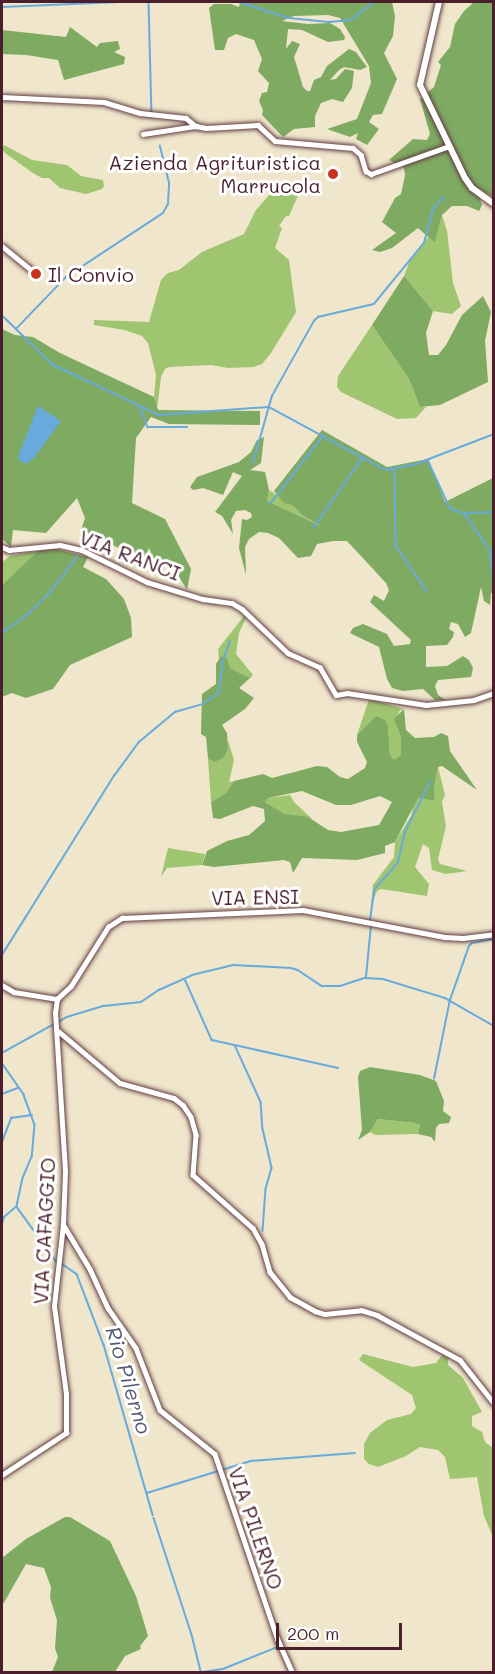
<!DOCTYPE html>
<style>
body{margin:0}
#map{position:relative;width:495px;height:1674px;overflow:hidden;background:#efe6cb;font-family:Mali,sans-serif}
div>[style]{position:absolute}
.green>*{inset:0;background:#9fc570}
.forest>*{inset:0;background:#7faa62}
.water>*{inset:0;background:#68aadc}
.stream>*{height:1.5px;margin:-0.75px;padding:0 0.75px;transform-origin:0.75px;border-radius:0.75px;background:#68aadc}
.roads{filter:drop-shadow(0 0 2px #633d43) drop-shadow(0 0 2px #633d43)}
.minor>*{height:4.5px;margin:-2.25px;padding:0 2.25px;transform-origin:2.25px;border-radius:2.25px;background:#fff}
.tertiary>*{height:6px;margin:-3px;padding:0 3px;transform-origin:3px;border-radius:3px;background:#fff}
.dots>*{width:16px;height:16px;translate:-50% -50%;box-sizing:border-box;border:3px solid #fff;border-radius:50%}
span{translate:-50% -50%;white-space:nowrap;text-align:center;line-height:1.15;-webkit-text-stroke:6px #fff;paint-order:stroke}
.poi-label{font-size:20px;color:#4a1f2b}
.right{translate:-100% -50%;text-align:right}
.left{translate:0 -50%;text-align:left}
.street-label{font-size:20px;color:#4a1f2b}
.water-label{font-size:21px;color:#565772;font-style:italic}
.frame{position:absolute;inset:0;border:3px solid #4a1f2b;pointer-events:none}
.scale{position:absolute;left:276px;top:1623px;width:126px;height:27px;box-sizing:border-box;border:3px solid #4a1f2b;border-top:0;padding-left:8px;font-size:18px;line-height:21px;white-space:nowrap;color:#4a1f2b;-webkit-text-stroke:4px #fff;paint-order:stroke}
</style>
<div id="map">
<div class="green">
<div style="clip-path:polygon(4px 145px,32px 160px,67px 165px,81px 176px,103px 180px,104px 186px,102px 189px,86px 194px,60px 188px,49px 178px,42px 178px,33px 173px,5px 153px,2px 149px)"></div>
<div style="clip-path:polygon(300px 181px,308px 184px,311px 195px,300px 191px,289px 216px,286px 216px,279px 226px,282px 228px,275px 248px,289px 260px,296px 312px,271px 353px,262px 364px,253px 367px,228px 368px,211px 365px,169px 367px,165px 369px,161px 377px,157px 410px,154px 397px,156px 375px,148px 343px,142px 336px,124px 330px,94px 325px,94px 320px,149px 322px,161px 280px,168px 273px,179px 270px,202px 252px,244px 234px,256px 210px,270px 194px,283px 191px,290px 182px)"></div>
<div style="clip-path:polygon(442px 215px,447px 231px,453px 283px,461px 306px,452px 314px,433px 311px,404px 276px,410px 260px,428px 237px,435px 243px)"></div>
<div style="clip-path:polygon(372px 325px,409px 379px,420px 407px,426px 407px,416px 418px,397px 419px,341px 392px,337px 387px,338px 376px)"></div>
<div style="clip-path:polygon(269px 490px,292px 505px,302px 515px,325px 528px,267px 501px)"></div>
<div style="clip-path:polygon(38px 551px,18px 571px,2px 585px,2px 562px,10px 556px)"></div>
<div style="clip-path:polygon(244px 616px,246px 618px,239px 633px,236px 654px,253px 675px,250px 678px,230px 668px,222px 656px,219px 659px,218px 649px)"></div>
<div style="clip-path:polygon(369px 699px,404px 709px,399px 711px,397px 728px,401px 738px,401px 755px,394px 761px,390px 755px,388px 726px,376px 716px,357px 735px)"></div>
<div style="clip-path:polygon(228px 740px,234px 760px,229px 782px,234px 781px,226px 793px,211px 802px,208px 759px,215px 762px,228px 749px)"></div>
<div style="clip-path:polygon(438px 767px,445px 795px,442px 802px,446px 826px,438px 859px,440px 864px,467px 871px,446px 874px,432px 870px,429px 848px,423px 844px,415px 867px,429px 884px,427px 896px,381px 889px,377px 891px,371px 906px,373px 885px,394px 857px,395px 842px,411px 816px,413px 804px,418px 798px,435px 801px,434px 788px)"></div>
<div style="clip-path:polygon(290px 795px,294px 802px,312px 819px,285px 814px,265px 802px,268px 798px)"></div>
<div style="clip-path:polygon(168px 848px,205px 854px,202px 865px,167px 868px,161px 877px)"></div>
<div style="clip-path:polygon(378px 1119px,415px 1123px,420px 1125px,418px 1134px,375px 1135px,370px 1132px)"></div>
<div style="clip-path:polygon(363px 1354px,413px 1367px,436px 1363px,443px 1354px,451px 1359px,448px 1359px,448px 1365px,463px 1378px,482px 1412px,472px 1416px,472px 1426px,482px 1432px,485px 1442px,493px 1448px,493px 1537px,484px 1516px,477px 1477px,450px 1479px,445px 1457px,438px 1450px,420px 1447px,406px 1456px,378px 1467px,369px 1464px,364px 1459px,364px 1444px,370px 1433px,387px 1420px,411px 1414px,416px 1408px,412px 1395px,359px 1360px)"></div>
</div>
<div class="forest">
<div style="clip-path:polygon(240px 2px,392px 2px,395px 16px,393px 36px,384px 53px,397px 79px,382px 114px,373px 115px,369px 122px,379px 129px,367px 145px,356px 139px,358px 133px,350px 137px,327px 129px,357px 119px,371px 83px,369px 66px,340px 18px,328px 15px,294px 16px,282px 21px,308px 24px,330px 23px,340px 29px,345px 37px,344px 40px,328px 42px,302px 30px,288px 29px,286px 49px,292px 41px,300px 44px,294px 57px,303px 87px,307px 91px,310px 91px,314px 80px,321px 77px,327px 66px,349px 49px,356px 52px,367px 67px,360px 70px,344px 67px,339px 70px,330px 80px,336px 79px,345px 69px,354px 71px,352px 88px,343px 102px,332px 99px,321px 103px,315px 116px,315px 127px,294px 129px,283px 137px,262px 115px,263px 110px,259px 101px,262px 93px,267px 92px,269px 83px,258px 71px,262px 59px,254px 40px,236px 34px,228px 38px,224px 50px,215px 50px,209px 8px,214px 4px,231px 4px,239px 7px)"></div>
<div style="clip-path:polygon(474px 2px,491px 2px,494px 4px,493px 197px,476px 187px,482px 205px,479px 211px,467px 206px,452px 206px,442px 215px,435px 243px,418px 228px,392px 248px,380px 252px,372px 250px,396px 233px,382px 222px,395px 198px,401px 194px,405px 175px,404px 168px,389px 160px,413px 139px,427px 140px,430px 134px,420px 99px,434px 87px,441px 65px,438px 62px,450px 47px,455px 24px,464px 11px)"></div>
<div style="clip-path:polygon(70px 27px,97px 47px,100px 43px,118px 41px,120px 49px,114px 52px,125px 57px,124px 64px,64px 80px,58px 60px,26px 55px,2px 54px,2px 30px,66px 37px)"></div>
<div style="clip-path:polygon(404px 276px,433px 311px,426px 333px,429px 355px,438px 355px,446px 345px,462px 315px,483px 296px,491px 312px,485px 341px,488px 382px,440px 405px,420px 407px,409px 379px,372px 325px)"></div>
<div style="clip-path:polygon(2px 329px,15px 335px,33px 337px,60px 353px,154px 397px,158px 410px,260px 411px,260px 425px,169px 424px,151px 417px,136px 438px,132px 503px,165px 519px,191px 569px,187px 590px,175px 570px,165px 563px,121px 549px,81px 530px,85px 518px,77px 498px,46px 533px,13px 530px,11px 547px,2px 539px)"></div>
<div style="clip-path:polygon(322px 430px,387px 467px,428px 459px,445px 502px,493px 478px,494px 592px,491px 593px,490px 605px,484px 601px,481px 587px,471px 633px,465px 637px,458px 624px,451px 622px,449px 629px,454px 632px,453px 637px,447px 645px,426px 646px,426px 667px,447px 666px,463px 656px,469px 660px,473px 668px,471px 677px,438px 680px,435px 686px,438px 695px,446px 700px,435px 700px,423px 689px,403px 691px,392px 688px,387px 679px,379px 647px,350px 633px,353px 628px,363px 624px,387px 634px,394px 646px,410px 644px,411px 640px,370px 602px,374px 595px,384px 601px,389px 590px,386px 583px,347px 541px,333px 541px,317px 544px,311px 556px,298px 558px,279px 538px,268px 533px,259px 532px,249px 539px,245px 547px,246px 575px,239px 548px,242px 519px,247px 520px,252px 517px,251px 513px,245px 510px,236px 511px,231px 520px,233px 534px,222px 516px,215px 512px,242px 476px,233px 472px,223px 495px,203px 488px,193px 490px,190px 487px,197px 477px,239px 462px,251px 452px,257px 440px,264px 437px,261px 463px,250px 470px,265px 472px,269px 490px,267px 501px,323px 527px,302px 515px,292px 505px,284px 503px,274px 491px)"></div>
<div style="clip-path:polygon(56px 549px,88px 557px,83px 567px,106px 579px,124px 599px,131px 618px,132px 637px,70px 665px,53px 689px,26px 698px,12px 693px,2px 697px,2px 585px,38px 551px)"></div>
<div style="clip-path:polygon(221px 656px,227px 659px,230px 668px,250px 678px,239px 688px,254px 698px,245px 709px,222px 725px,227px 733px,228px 749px,224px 757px,215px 762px,208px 759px,206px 737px,201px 734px,202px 694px,216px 684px,216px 664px)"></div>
<div style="clip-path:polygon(evenodd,404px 709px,406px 730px,415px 738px,434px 737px,441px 733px,448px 736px,450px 751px,477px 790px,442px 766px,438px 767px,434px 788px,435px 801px,418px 798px,395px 842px,385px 846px,385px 853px,357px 860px,302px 858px,293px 873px,290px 862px,284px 860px,214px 867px,202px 865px,207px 851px,227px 841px,249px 835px,265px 821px,264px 809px,253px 806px,220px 819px,213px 818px,211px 802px,226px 793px,234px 781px,263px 774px,272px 778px,317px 766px,327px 767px,340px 777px,348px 779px,365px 768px,367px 762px,357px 742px,357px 735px,376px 716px,385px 720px,388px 726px,390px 755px,394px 760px,401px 755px,401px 738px,394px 719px,404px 709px,302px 791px,336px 805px,351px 805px,380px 796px,392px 802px,379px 825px,341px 832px,328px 830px,308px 817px,285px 814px,265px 802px,268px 798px,302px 791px)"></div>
<div style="clip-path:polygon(370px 1067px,420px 1075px,436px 1081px,444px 1101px,443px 1111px,451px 1117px,449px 1123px,439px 1124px,436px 1128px,435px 1142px,431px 1137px,418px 1134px,420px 1125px,415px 1123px,378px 1119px,370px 1132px,358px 1140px,362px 1130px,358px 1077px,360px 1071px)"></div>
<div style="clip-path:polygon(65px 1517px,70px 1517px,110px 1541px,136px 1596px,148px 1636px,140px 1646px,141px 1649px,125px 1656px,115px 1672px,52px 1672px,58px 1657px,55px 1648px,57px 1620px,50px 1598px,51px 1587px,44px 1568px,26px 1564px,2px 1606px,2px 1558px,26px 1539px)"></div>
</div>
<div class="water">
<div style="clip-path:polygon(38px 406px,61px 421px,34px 458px,27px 463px,22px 463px,18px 457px)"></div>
</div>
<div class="stream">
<div style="left:149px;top:2px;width:115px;rotate:88.5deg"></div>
<div style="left:239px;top:2px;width:52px;rotate:17.7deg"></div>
<div style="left:289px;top:18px;width:40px;rotate:5.7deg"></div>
<div style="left:329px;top:22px;width:22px;rotate:-5deg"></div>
<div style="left:351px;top:20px;width:29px;rotate:-38deg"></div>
<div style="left:2px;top:7px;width:117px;rotate:-2.4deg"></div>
<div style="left:2px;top:315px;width:70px;rotate:44.4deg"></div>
<div style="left:52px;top:364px;width:119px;rotate:25.5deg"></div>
<div style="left:159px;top:415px;width:110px;rotate:-4.2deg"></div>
<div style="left:269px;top:407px;width:133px;rotate:28.3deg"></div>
<div style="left:386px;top:470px;width:31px;rotate:-11deg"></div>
<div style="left:416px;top:464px;width:84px;rotate:-21deg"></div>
<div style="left:17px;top:328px;width:71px;rotate:-46.1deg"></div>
<div style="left:66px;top:277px;width:116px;rotate:-33.4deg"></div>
<div style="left:163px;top:213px;width:10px;rotate:-61deg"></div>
<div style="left:168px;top:204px;width:21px;rotate:-87deg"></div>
<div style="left:169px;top:183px;width:38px;rotate:-104deg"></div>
<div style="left:139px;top:405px;width:24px;rotate:68deg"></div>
<div style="left:148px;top:427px;width:39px"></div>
<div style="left:428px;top:460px;width:53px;rotate:65.4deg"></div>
<div style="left:450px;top:508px;width:14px;rotate:21deg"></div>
<div style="left:463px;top:513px;width:31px;rotate:-2deg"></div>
<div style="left:253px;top:463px;width:70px;rotate:-74.2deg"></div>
<div style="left:272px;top:396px;width:86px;rotate:-60.8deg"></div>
<div style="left:314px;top:321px;width:6px;rotate:-45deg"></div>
<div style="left:318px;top:317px;width:57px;rotate:-13.1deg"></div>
<div style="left:374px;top:304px;width:79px;rotate:-50.7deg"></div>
<div style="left:424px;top:243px;width:35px;rotate:-75deg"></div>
<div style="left:433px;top:209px;width:16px;rotate:-47deg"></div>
<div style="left:395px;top:470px;width:76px;rotate:89.2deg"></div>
<div style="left:396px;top:546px;width:55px;rotate:55.4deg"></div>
<div style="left:270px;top:504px;width:86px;rotate:-52.1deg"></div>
<div style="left:464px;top:513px;width:45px;rotate:54.9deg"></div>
<div style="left:490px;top:550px;width:34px;rotate:83deg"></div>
<div style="left:314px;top:527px;width:85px;rotate:-55deg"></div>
<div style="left:2px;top:633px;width:31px;rotate:-36deg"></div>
<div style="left:27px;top:615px;width:28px;rotate:-44deg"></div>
<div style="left:47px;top:596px;width:49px;rotate:-52.4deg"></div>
<div style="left:370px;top:920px;width:30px;rotate:-82deg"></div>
<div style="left:374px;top:890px;width:37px;rotate:-49deg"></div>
<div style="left:398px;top:862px;width:31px;rotate:-77deg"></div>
<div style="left:405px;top:832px;width:56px;rotate:-63.4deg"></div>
<div style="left:2px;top:955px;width:211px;rotate:-58deg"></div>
<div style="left:114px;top:776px;width:42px;rotate:-53.7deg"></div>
<div style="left:139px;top:742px;width:47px;rotate:-39.8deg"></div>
<div style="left:175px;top:712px;width:29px;rotate:-16deg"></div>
<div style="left:203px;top:704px;width:19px;rotate:-35deg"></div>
<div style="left:219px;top:693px;width:29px;rotate:-84deg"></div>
<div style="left:222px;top:664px;width:24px;rotate:-71deg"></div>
<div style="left:366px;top:977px;width:52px;rotate:-84.5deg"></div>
<div style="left:185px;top:979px;width:67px;rotate:66.1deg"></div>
<div style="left:212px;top:1040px;width:129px;rotate:12.5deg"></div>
<div style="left:235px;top:1045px;width:63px;rotate:65.5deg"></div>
<div style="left:261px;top:1102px;width:27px;rotate:86deg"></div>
<div style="left:263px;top:1129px;width:40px;rotate:77deg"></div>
<div style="left:272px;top:1168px;width:22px;rotate:106deg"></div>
<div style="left:266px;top:1189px;width:42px;rotate:94.1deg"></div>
<div style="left:2px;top:1053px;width:74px;rotate:-29deg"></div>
<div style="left:67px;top:1017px;width:39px;rotate:-17deg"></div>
<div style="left:104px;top:1006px;width:37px;rotate:-6deg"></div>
<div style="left:141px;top:1002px;width:22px;rotate:-34deg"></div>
<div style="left:159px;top:990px;width:36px;rotate:-24deg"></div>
<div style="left:192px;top:975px;width:42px;rotate:-13.7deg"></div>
<div style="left:233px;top:965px;width:58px;rotate:3deg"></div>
<div style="left:291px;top:968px;width:7px;rotate:16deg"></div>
<div style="left:298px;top:970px;width:29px;rotate:34deg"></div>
<div style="left:322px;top:986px;width:18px"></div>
<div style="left:340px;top:986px;width:26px;rotate:-18deg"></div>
<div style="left:365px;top:978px;width:18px;rotate:3deg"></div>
<div style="left:383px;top:979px;width:65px;rotate:17deg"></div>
<div style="left:445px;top:998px;width:56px;rotate:29.7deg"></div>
<div style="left:2px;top:1063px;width:39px;rotate:55deg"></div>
<div style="left:24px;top:1095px;width:32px;rotate:70deg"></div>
<div style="left:35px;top:1125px;width:32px;rotate:95deg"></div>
<div style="left:32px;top:1157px;width:23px;rotate:113deg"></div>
<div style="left:23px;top:1178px;width:29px;rotate:102deg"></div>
<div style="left:434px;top:1079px;width:81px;rotate:-78.6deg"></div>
<div style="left:450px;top:1000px;width:57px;rotate:-70.6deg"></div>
<div style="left:469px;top:946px;width:4px;rotate:-45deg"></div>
<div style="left:472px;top:943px;width:22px;rotate:-10deg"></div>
<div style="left:2px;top:1094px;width:17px;rotate:-21deg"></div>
<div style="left:2px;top:1142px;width:26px;rotate:-69deg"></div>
<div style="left:11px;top:1118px;width:21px;rotate:-8deg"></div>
<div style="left:17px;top:1207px;width:67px;rotate:54.2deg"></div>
<div style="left:2px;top:1224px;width:7px;rotate:-74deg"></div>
<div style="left:4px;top:1217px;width:16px;rotate:-40deg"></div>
<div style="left:61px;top:1263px;width:19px;rotate:35deg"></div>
<div style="left:77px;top:1274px;width:76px;rotate:69.2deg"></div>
<div style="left:104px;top:1345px;width:177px;rotate:73.9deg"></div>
<div style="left:147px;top:1493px;width:109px;rotate:-17.1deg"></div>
<div style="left:251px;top:1461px;width:104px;rotate:-4.4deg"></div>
<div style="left:154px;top:1518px;width:123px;rotate:72deg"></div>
<div style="left:192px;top:1635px;width:38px;rotate:76deg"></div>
<div style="left:202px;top:1672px;width:21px;rotate:-8deg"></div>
<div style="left:223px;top:1669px;width:56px;rotate:-22deg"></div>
</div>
<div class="roads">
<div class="minor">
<div style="left:2px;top:97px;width:102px;rotate:2.8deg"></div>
<div style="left:104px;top:102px;width:38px;rotate:17deg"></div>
<div style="left:140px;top:113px;width:46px;rotate:6.2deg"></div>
<div style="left:186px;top:118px;width:13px;rotate:39deg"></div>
<div style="left:196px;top:126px;width:10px;rotate:11deg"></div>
<div style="left:206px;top:128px;width:52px;rotate:-3.3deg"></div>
<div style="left:258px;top:125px;width:23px;rotate:43deg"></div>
<div style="left:275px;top:141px;width:78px;rotate:5.1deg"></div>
<div style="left:353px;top:148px;width:11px;rotate:41deg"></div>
<div style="left:361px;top:155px;width:17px;rotate:73deg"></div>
<div style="left:366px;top:171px;width:6px;rotate:31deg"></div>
<div style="left:371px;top:174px;width:83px;rotate:-19.7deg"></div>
<div style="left:143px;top:134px;width:54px;rotate:-8.6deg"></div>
<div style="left:2px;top:246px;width:43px;rotate:39.3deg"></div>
<div style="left:2px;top:547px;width:8px;rotate:23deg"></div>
<div style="left:9px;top:550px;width:51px;rotate:-5.6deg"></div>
<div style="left:60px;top:545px;width:23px;rotate:13deg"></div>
<div style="left:82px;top:550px;width:72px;rotate:26.2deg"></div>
<div style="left:147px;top:582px;width:59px;rotate:16.9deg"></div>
<div style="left:203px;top:599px;width:29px;rotate:8deg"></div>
<div style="left:232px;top:603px;width:12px;rotate:31deg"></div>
<div style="left:242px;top:609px;width:64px;rotate:43.7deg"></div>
<div style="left:288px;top:653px;width:35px;rotate:24deg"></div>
<div style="left:320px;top:667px;width:32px;rotate:60deg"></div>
<div style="left:336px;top:695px;width:11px;rotate:-10deg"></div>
<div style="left:347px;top:693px;width:80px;rotate:8.6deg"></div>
<div style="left:426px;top:705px;width:48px;rotate:-5.9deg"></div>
<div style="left:474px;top:700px;width:21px;rotate:-19deg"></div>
<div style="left:2px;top:985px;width:14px;rotate:30deg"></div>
<div style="left:14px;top:992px;width:44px;rotate:9.2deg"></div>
<div style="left:57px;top:999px;width:19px;rotate:-43deg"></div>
<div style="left:71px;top:986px;width:70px;rotate:-57.9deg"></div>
<div style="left:108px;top:927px;width:17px;rotate:-33deg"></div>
<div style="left:122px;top:918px;width:181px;rotate:-2.5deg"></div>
<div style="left:303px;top:910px;width:145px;rotate:10.8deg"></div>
<div style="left:445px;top:937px;width:18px;rotate:3deg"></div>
<div style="left:463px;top:938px;width:31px;rotate:-7deg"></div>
<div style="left:57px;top:1030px;width:82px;rotate:40.1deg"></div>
<div style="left:120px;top:1083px;width:56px;rotate:15.5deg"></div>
<div style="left:174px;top:1098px;width:11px;rotate:38deg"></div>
<div style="left:183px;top:1105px;width:14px;rotate:56deg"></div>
<div style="left:191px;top:1117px;width:19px;rotate:74deg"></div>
<div style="left:196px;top:1135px;width:40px;rotate:94.3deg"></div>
<div style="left:193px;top:1175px;width:80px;rotate:41.5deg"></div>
<div style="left:253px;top:1228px;width:18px;rotate:61deg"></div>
<div style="left:262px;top:1244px;width:29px;rotate:74deg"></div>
<div style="left:270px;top:1272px;width:32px;rotate:51deg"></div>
<div style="left:290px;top:1297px;width:29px;rotate:29deg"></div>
<div style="left:315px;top:1311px;width:10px;rotate:17deg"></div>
<div style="left:325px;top:1314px;width:36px;rotate:-6deg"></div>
<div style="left:361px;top:1310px;width:17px;rotate:17deg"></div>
<div style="left:377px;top:1315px;width:94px;rotate:28.5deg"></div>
<div style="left:460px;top:1360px;width:55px;rotate:51.7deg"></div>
<div style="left:63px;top:1224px;width:52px;rotate:59deg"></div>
<div style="left:90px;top:1269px;width:43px;rotate:65.2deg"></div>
<div style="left:108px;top:1308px;width:49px;rotate:55deg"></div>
<div style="left:136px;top:1348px;width:66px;rotate:68.8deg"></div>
<div style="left:160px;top:1410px;width:70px;rotate:38.7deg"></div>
<div style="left:215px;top:1454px;width:196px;rotate:71.3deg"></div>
<div style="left:278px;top:1640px;width:35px;rotate:66deg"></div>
<div style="left:2px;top:1475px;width:77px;rotate:-33.3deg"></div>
<div style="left:66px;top:1433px;width:39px;rotate:-90deg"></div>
<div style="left:66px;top:1394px;width:89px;rotate:-97.8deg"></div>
<div style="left:54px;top:1306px;width:82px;rotate:-83.7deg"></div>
<div style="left:63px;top:1224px;width:53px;rotate:-87.8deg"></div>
<div style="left:65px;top:1171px;width:158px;rotate:-93.6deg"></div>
<div style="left:55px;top:1013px;width:14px;rotate:-82deg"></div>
</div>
<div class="tertiary">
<div style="left:439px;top:2px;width:85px;rotate:102.9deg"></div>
<div style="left:420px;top:85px;width:103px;rotate:64.2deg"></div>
<div style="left:465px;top:178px;width:12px;rotate:55deg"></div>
<div style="left:472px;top:188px;width:27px;rotate:36deg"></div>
</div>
</div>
<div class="dots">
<div style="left:333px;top:174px;background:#c8321e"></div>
<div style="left:36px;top:274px;background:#c8321e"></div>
</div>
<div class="poi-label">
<span class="right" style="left:321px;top:174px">Azienda Agrituristica<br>Marrucola</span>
<span class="left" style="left:48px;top:274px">Il Convio</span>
</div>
<div class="street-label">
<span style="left:130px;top:555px;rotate:21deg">VIA RANCI</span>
<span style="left:255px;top:897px;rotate:-1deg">VIA ENSI</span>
<span style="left:44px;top:1231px;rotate:-87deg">VIA CAFAGGIO</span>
<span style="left:256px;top:1528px;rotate:71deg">VIA PILERNO</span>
</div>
<div class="water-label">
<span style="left:129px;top:1380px;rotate:73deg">Rio Pilerno</span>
</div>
<div class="frame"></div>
<div class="scale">200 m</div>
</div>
